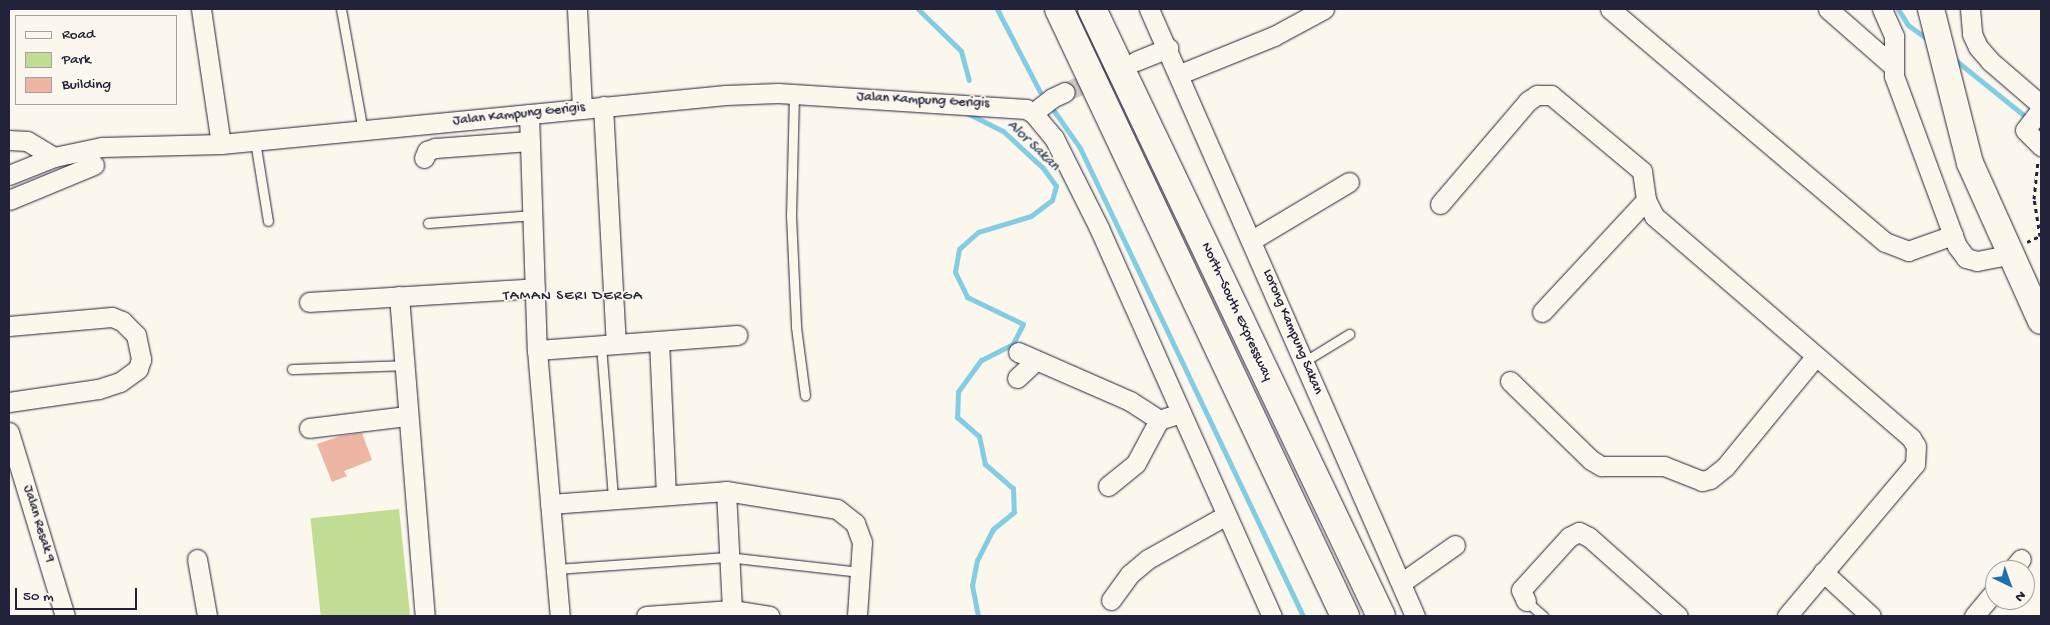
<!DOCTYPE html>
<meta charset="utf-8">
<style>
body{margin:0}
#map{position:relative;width:2050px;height:625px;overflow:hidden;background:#fbf7ec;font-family:"Gochi Hand",sans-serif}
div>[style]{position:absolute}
.green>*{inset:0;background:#c1dc93;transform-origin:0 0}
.stream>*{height:5px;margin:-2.5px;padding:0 2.5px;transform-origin:2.5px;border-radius:2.5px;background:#83cde4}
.building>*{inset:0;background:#eeb5a5}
.street-tunnel>*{height:19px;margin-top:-9.5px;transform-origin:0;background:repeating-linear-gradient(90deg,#d0ccc9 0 19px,transparent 0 28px)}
.path>*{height:3px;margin-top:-1.5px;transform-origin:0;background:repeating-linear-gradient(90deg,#22223b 0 4px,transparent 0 8px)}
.roads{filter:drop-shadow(0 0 1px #22223b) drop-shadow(0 0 1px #22223b)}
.lane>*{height:9px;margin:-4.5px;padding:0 4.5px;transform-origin:4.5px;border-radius:4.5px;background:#fbf7ec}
.street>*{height:19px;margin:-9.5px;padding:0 9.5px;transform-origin:9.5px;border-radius:9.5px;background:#fbf7ec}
.secondary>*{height:26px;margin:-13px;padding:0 13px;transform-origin:13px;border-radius:13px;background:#fbf7ec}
.highway>*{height:28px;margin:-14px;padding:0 14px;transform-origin:14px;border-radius:14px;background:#fbf7ec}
span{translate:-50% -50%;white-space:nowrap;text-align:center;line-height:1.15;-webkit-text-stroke:4px #fbf7ec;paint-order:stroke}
.street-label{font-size:14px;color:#22223b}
.water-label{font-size:15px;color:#3f556e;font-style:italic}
.neighbourhood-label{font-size:15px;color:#22223b;letter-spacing:1px}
.frame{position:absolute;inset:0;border:10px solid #22223b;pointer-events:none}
.legend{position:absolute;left:15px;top:15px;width:162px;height:90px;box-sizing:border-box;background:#fbf7ec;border:1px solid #a4a2a5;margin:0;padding:6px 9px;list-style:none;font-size:15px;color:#22223b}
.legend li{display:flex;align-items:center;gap:10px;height:25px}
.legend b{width:25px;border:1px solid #a4a2a5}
.north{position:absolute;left:1985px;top:560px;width:50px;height:50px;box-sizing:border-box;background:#fbf7ec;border:1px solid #a4a2a5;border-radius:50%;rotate:138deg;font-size:14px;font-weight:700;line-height:20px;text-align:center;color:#22223b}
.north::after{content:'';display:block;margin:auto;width:18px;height:22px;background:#1f6fb2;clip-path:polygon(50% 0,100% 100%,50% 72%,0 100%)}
.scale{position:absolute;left:15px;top:588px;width:122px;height:22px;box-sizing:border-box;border:2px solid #22223b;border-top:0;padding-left:6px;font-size:15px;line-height:18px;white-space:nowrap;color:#22223b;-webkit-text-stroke:4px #fbf7ec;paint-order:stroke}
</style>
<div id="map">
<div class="green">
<div style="left:399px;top:509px;width:108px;height:89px;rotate:84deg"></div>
</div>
<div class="stream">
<div style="left:918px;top:9px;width:60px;rotate:44.3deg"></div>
<div style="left:961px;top:51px;width:30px;rotate:75deg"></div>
<div style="left:997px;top:9px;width:93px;rotate:62.6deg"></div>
<div style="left:1898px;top:9px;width:19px;rotate:58deg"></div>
<div style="left:1908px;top:25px;width:26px;rotate:36deg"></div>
<div style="left:1954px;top:59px;width:112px;rotate:38.8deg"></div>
<div style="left:1052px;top:108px;width:49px;rotate:55deg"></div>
<div style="left:1080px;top:148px;width:518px;rotate:64.52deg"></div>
<div style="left:967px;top:113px;width:40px;rotate:26.6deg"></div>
<div style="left:1003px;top:131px;width:54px;rotate:42.8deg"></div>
<div style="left:1043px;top:168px;width:22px;rotate:54deg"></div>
<div style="left:1056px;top:186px;width:15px;rotate:106deg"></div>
<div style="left:1052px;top:200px;width:26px;rotate:143deg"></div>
<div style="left:1031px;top:216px;width:55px;rotate:163.2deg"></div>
<div style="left:978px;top:232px;width:25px;rotate:138deg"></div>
<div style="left:959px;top:249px;width:23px;rotate:100deg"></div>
<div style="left:955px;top:272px;width:28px;rotate:64deg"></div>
<div style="left:967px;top:297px;width:62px;rotate:25.7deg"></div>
<div style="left:1023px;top:324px;width:22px;rotate:117deg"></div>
<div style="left:1013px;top:344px;width:36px;rotate:153deg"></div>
<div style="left:981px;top:360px;width:39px;rotate:126deg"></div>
<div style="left:958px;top:392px;width:25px;rotate:92deg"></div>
<div style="left:957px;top:417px;width:29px;rotate:41deg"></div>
<div style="left:979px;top:436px;width:29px;rotate:78deg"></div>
<div style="left:985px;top:464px;width:37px;rotate:41deg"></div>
<div style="left:1013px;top:488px;width:24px;rotate:88deg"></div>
<div style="left:1014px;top:512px;width:27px;rotate:141deg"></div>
<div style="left:993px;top:529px;width:35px;rotate:117deg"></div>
<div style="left:977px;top:560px;width:25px;rotate:101deg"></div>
<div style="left:972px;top:585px;width:32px;rotate:79deg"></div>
</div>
<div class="building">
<div style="clip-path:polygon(362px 433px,372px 460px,344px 471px,347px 476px,332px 482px,317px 444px,340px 436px)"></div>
</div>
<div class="street-tunnel">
<div style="left:1065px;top:92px;width:72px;rotate:-23deg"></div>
</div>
<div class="path">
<div style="left:2027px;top:242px;width:14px;rotate:-25deg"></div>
<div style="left:2040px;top:236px;width:37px;rotate:-99deg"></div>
<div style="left:2034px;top:199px;width:37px;rotate:-84deg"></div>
</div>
<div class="roads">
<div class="lane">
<div style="left:341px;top:9px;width:124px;rotate:79.8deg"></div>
<div style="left:794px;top:94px;width:121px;rotate:91.4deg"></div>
<div style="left:791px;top:215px;width:112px;rotate:87.4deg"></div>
<div style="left:796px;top:327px;width:69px;rotate:82.5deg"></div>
<div style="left:255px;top:141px;width:81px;rotate:80.8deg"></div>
<div style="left:428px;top:223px;width:106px;rotate:-4.3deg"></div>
<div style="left:601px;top:345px;width:154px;rotate:85.5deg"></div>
<div style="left:1305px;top:361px;width:52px;rotate:-31.5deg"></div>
<div style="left:292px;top:369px;width:112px;rotate:-2deg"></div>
<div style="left:556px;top:569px;width:171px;rotate:-4deg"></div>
<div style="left:727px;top:557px;width:134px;rotate:6.4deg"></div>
<div style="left:1526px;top:601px;width:23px;rotate:41deg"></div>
</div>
<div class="street">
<div style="left:201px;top:9px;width:136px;rotate:81.6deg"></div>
<div style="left:577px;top:9px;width:100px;rotate:87.1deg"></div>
<div style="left:1149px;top:9px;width:663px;rotate:66.34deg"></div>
<div style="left:1610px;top:9px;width:360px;rotate:40.3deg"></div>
<div style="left:1885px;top:242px;width:25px;rotate:21deg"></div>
<div style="left:1908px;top:251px;width:48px;rotate:-19.6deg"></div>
<div style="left:1828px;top:9px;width:85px;rotate:41.2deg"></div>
<div style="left:1882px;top:9px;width:30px;rotate:66deg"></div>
<div style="left:1894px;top:36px;width:40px;rotate:90deg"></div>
<div style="left:1894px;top:76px;width:181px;rotate:69.7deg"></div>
<div style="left:1957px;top:246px;width:15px;rotate:53deg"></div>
<div style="left:1966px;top:258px;width:11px;rotate:15deg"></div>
<div style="left:1977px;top:261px;width:33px;rotate:-11deg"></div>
<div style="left:1970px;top:9px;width:25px;rotate:85deg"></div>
<div style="left:1972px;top:34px;width:14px;rotate:65deg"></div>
<div style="left:1978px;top:47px;width:18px;rotate:49deg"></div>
<div style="left:1990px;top:61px;width:67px;rotate:40.8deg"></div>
<div style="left:1136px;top:61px;width:35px;rotate:-22deg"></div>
<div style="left:1180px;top:74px;width:101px;rotate:-22deg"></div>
<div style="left:1274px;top:36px;width:57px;rotate:-28.4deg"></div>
<div style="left:603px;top:106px;width:238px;rotate:86.9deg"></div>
<div style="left:2041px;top:109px;width:26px;rotate:127deg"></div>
<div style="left:2025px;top:130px;width:23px;rotate:45deg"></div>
<div style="left:1033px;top:113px;width:24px;rotate:-38deg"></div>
<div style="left:1052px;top:98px;width:14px;rotate:-25deg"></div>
<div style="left:529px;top:114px;width:236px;rotate:88.1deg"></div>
<div style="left:537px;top:350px;width:267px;rotate:85.1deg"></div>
<div style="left:9px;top:140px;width:18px;rotate:3deg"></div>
<div style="left:27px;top:141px;width:31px;rotate:31deg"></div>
<div style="left:424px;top:158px;width:8px;rotate:-67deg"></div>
<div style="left:427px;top:151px;width:9px;rotate:-21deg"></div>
<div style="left:435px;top:148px;width:95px;rotate:-4.2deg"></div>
<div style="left:9px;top:175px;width:48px;rotate:-21.8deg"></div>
<div style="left:54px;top:157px;width:49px;rotate:-11.8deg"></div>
<div style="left:102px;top:147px;width:119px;rotate:-1.4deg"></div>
<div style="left:221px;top:144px;width:507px;rotate:-5.54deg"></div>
<div style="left:726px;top:95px;width:52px;rotate:-2.2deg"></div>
<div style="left:778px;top:93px;width:249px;rotate:3.7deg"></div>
<div style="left:1026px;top:109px;width:8px;rotate:30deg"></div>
<div style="left:1033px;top:113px;width:33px;rotate:50deg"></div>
<div style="left:1054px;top:138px;width:101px;rotate:63.4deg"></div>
<div style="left:1099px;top:228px;width:425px;rotate:66deg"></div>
<div style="left:9px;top:200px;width:92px;rotate:-22.4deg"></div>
<div style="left:1440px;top:204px;width:135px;rotate:-49.5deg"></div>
<div style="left:1528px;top:101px;width:11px;rotate:-34deg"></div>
<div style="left:1537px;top:95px;width:14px"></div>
<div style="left:1551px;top:95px;width:119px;rotate:39.9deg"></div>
<div style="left:1642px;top:171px;width:29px;rotate:82deg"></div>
<div style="left:1646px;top:200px;width:18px;rotate:63deg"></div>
<div style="left:1654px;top:216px;width:340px;rotate:40.8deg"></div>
<div style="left:1911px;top:438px;width:9px;rotate:58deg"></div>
<div style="left:1916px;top:446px;width:18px;rotate:93deg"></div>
<div style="left:1915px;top:464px;width:199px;rotate:130.1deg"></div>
<div style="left:1252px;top:240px;width:113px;rotate:-30.9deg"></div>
<div style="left:399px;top:296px;width:321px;rotate:85.4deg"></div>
<div style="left:309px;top:302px;width:226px;rotate:-3.5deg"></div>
<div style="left:1542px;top:312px;width:153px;rotate:-47.1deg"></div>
<div style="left:9px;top:326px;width:103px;rotate:-5deg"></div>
<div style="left:112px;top:317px;width:11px;rotate:22deg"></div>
<div style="left:122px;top:321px;width:20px;rotate:45deg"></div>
<div style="left:136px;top:335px;width:25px;rotate:78deg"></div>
<div style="left:141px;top:359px;width:10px;rotate:107deg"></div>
<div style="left:138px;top:369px;width:22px;rotate:144deg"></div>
<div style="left:120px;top:382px;width:23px;rotate:162deg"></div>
<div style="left:98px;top:389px;width:90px;rotate:171.7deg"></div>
<div style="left:659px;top:341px;width:153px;rotate:87.4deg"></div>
<div style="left:537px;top:350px;width:201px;rotate:-4.3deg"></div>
<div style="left:1018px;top:352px;width:122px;rotate:23.6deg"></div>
<div style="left:1130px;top:401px;width:35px;rotate:33deg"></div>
<div style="left:1159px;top:420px;width:22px;rotate:-18deg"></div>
<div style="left:1017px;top:378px;width:26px;rotate:-43deg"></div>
<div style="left:1510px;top:381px;width:113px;rotate:44.3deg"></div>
<div style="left:1591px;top:460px;width:12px;rotate:31deg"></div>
<div style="left:1601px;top:466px;width:63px"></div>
<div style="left:1664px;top:466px;width:41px;rotate:21.5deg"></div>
<div style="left:1702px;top:481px;width:8px;rotate:-14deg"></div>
<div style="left:1710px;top:479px;width:19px;rotate:-39deg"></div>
<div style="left:1725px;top:467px;width:142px;rotate:-50.7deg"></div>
<div style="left:309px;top:428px;width:99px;rotate:-7deg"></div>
<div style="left:9px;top:432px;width:192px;rotate:73.1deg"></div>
<div style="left:1108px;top:486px;width:36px;rotate:-39deg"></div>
<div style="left:1136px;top:463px;width:49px;rotate:-61.9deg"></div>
<div style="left:726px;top:491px;width:119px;rotate:87.1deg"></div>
<div style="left:550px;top:504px;width:176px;rotate:-4.2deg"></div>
<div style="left:726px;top:491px;width:112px;rotate:9.2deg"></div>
<div style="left:837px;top:509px;width:23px;rotate:38deg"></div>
<div style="left:855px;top:523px;width:20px;rotate:70deg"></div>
<div style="left:862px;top:542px;width:74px;rotate:93.9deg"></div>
<div style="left:197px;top:559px;width:58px;rotate:80deg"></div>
<div style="left:2012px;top:570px;width:14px;rotate:-51deg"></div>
<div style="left:1823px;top:572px;width:65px;rotate:42.5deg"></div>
<div style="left:1401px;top:583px;width:66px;rotate:-35.1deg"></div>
<div style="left:1111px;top:600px;width:32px;rotate:-54deg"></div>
<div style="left:1130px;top:574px;width:23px;rotate:-40deg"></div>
<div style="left:1148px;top:559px;width:88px;rotate:-29.2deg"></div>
<div style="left:1526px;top:601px;width:12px;rotate:-114deg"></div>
<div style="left:1521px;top:590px;width:72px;rotate:-47.8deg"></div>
<div style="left:1569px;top:537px;width:11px;rotate:-27deg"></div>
<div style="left:1579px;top:532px;width:11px;rotate:27deg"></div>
<div style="left:1589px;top:537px;width:119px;rotate:41.6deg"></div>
<div style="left:646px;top:616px;width:86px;rotate:-4deg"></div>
<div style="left:732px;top:610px;width:38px;rotate:9deg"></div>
<div style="left:1974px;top:616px;width:33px;rotate:-50deg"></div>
</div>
<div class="secondary">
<div style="left:1931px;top:9px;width:159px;rotate:75.8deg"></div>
<div style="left:1970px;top:163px;width:173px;rotate:65.8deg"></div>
</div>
<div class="highway">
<div style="left:1059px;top:9px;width:671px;rotate:64.77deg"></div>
<div style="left:1092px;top:9px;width:672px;rotate:64.54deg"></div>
</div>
</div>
<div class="street-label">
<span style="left:923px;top:101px;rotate:3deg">Jalan Kampung Gerigis</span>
<span style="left:519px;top:115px;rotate:-6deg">Jalan Kampung Gerigis</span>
<span style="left:1236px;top:312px;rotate:65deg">North–South Expressway</span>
<span style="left:1292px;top:332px;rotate:67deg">Lorong Kampung Sakan</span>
<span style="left:38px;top:524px;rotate:73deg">Jalan Resak 9</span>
</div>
<div class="water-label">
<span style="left:1033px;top:146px;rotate:44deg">Alor Sakan</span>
</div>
<div class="neighbourhood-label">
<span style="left:573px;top:297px">TAMAN SERI DERGA</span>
</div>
<div class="frame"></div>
<ul class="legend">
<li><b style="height:6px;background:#fbf7ec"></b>Road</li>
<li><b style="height:14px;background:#c1dc93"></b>Park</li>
<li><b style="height:14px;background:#eeb5a5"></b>Building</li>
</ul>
<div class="north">N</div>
<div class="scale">50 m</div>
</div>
